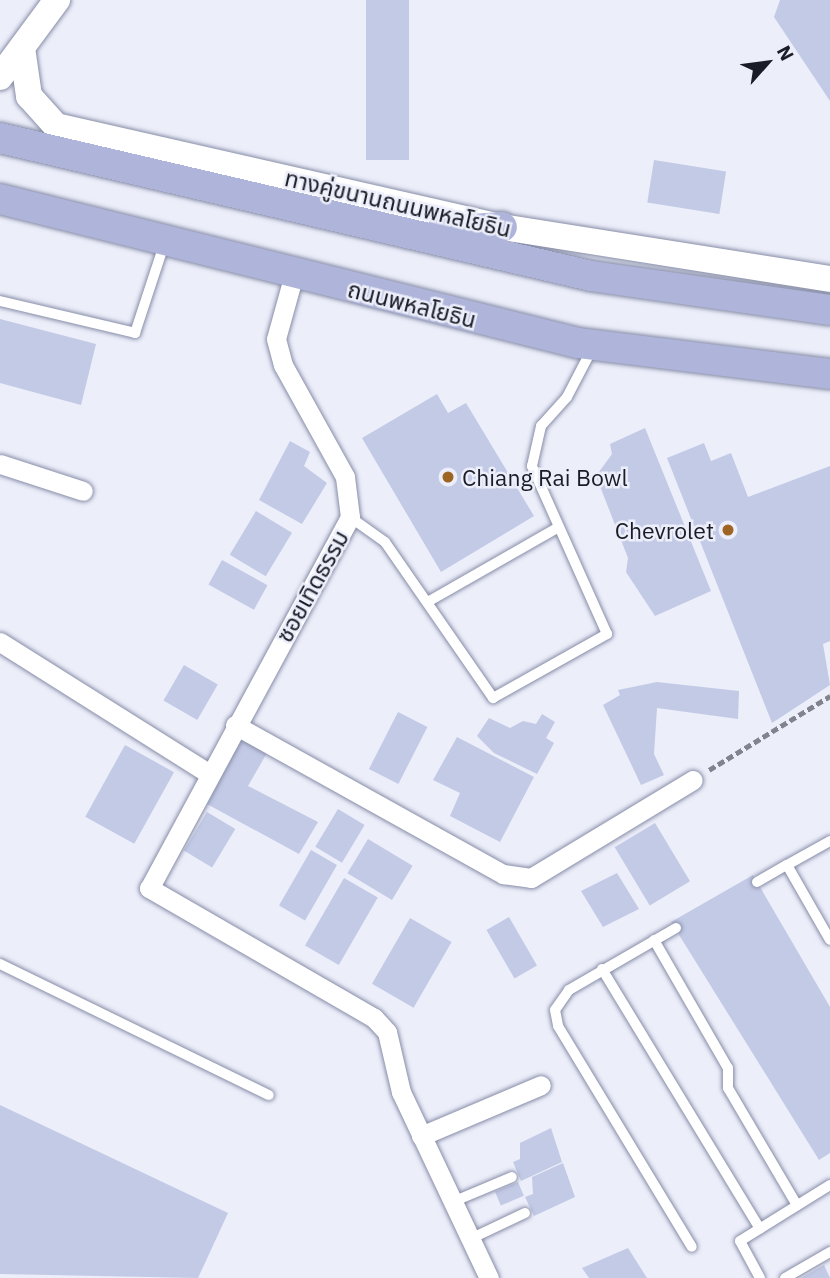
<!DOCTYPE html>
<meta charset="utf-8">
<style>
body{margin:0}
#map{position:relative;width:830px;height:1278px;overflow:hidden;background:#eceefa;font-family:"IBM Plex Sans","Noto Sans Thai",sans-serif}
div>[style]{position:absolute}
.building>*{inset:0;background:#c3cae6;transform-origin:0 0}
.path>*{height:4.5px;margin-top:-2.25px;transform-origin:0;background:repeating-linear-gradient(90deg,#81838e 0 7px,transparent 0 10.5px)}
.roads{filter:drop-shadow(0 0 2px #878da7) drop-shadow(0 0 2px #878da7)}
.service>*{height:10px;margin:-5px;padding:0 5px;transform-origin:5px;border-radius:5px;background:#fff}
.minor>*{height:19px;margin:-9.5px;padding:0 9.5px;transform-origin:9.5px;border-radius:9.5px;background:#fff}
.secondary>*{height:26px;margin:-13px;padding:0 13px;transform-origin:13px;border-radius:13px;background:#fff}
.primary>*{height:30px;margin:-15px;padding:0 15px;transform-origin:15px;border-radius:15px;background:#afb5da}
.dots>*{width:19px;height:19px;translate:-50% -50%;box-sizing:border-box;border:4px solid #eceefa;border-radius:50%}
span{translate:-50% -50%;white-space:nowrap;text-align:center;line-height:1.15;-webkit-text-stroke:5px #eceefa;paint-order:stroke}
.street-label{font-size:23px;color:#1a1d27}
.poi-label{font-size:23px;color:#1a1d27}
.left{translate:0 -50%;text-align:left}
.right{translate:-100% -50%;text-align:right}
.north{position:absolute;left:732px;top:28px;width:70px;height:70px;-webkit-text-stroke:5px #eceefa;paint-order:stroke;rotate:62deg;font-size:19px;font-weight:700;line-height:28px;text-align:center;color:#1a1d27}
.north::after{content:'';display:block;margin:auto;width:24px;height:32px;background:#1a1d27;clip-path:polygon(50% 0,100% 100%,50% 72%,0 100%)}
</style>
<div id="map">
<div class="building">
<div style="left:366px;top:0;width:43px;height:160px"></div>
<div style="clip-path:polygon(780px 0,830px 0,830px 101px,774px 17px)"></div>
<div style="left:654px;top:160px;width:73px;height:43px;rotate:9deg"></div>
<div style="clip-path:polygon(0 319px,96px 344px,81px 405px,0 383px)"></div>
<div style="clip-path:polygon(437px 394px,448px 413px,466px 403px,534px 516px,441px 572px,362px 438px)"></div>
<div style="clip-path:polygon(645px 428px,711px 591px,655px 616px,626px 572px,628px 558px,596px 476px,612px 454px,610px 444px)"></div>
<div style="clip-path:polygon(290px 441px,310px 452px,304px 466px,327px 483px,302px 524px,259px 500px)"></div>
<div style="clip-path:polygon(704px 443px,711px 461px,731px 453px,748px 497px,830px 466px,830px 641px,823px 644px,830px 685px,772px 723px,667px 458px)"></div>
<div style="left:256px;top:511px;width:42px;height:51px;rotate:31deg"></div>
<div style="left:222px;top:560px;width:52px;height:28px;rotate:29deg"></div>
<div style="left:184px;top:665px;width:39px;height:41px;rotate:30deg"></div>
<div style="clip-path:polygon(657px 682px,739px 691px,738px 719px,657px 708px,654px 754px,664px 775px,641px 785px,603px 705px,620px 695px,618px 690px)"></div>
<div style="left:398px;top:712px;width:33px;height:64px;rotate:27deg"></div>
<div style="clip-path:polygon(542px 714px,555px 722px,546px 738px,554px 743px,537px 774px,494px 753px,477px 736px,489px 718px,510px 728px,523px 721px,536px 724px)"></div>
<div style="clip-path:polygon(457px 737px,534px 777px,500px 842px,450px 816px,460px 793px,433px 780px)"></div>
<div style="clip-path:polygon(241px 740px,267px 753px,248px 786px,318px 822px,299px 854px,207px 804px)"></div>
<div style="left:125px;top:745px;width:56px;height:82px;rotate:29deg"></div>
<div style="left:338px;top:809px;width:31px;height:44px;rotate:31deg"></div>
<div style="left:207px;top:812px;width:33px;height:45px;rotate:31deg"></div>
<div style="left:655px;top:823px;width:68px;height:47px;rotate:59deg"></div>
<div style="left:368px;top:839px;width:52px;height:40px;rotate:31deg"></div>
<div style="left:311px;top:850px;width:30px;height:64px;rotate:30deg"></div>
<div style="clip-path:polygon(617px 873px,639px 909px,603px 927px,581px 891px)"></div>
<div style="clip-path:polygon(753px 875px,830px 1007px,830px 1153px,819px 1160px,671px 922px)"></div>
<div style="left:344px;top:878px;width:39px;height:78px;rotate:30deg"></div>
<div style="left:509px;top:917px;width:56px;height:26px;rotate:60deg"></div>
<div style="left:410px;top:918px;width:48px;height:76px;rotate:30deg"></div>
<div style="clip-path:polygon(0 1105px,228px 1213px,198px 1278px,0 1274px)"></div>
<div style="clip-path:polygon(551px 1128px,562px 1162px,521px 1181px,513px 1162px,520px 1159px,520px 1143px)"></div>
<div style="clip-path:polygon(563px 1163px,575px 1197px,534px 1216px,525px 1197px,533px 1194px,532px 1177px)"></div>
<div style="left:518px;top:1182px;width:15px;height:25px;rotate:67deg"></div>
<div style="clip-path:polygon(628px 1248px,647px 1278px,589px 1278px,582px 1268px)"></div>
<div style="clip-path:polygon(824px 1265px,830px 1278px,801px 1278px)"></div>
</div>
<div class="path">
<div style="left:709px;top:770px;width:142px;rotate:-31.4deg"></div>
</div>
<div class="roads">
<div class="service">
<div style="left:0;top:301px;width:139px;rotate:13.3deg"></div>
<div style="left:135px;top:333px;width:96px;rotate:-71.8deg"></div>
<div style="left:350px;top:517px;width:43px;rotate:35.5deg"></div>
<div style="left:385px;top:542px;width:190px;rotate:55.3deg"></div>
<div style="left:493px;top:698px;width:131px;rotate:-29.3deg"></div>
<div style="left:607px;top:634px;width:184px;rotate:-114.1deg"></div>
<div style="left:532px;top:466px;width:41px;rotate:-77.3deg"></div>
<div style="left:541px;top:426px;width:39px;rotate:-48deg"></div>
<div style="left:567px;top:397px;width:54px;rotate:-62.5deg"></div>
<div style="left:431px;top:600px;width:145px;rotate:-29.7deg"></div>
<div style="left:830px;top:841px;width:49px;rotate:150.8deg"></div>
<div style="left:787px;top:865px;width:86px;rotate:60.2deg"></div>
<div style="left:757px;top:882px;width:34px;rotate:-30deg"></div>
<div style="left:676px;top:928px;width:124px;rotate:149.9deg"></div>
<div style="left:569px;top:990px;width:24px;rotate:125deg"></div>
<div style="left:555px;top:1010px;width:16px;rotate:79deg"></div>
<div style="left:558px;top:1026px;width:258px;rotate:58.8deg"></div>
<div style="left:654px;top:940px;width:148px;rotate:60deg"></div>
<div style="left:728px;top:1068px;width:20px;rotate:90deg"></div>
<div style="left:728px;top:1088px;width:136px;rotate:59.5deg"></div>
<div style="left:0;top:964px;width:299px;rotate:26deg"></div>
<div style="left:602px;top:969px;width:304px;rotate:58.7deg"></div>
<div style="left:450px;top:1203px;width:67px;rotate:-22.8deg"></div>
<div style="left:468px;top:1240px;width:63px;rotate:-25.3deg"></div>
<div style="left:760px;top:1278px;width:42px;rotate:-118.4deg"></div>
<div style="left:740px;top:1241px;width:106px;rotate:-31.9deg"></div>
<div style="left:785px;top:1278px;width:52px;rotate:-30deg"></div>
</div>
<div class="minor">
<div style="left:294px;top:274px;width:67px;rotate:105.5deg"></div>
<div style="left:276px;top:339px;width:27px;rotate:75deg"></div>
<div style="left:283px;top:365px;width:128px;rotate:61deg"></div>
<div style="left:345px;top:477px;width:40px;rotate:82.9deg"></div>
<div style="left:350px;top:517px;width:422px;rotate:118.4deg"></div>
<div style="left:149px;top:888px;width:260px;rotate:30deg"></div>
<div style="left:374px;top:1018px;width:19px;rotate:47deg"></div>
<div style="left:387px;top:1032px;width:62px;rotate:76.9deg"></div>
<div style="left:401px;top:1092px;width:206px;rotate:64.7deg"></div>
<div style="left:0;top:464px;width:87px;rotate:18deg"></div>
<div style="left:0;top:642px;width:246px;rotate:32.2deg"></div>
<div style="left:235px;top:725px;width:307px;rotate:29.1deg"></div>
<div style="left:503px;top:874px;width:28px;rotate:8deg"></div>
<div style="left:531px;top:878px;width:189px;rotate:-31.2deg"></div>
<div style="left:421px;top:1136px;width:130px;rotate:-23deg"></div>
</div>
<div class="secondary">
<div style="left:22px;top:48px;width:49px;rotate:81.7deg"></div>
<div style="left:29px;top:96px;width:40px;rotate:48deg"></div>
<div style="left:56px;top:126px;width:457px;rotate:12.8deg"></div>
<div style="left:502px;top:227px;width:332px;rotate:9deg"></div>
<div style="left:0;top:77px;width:96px;rotate:-53.5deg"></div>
</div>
<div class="primary">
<div style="left:0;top:138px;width:607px;rotate:13.14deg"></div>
<div style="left:591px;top:276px;width:241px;rotate:8.1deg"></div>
<div style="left:0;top:199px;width:596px;rotate:13.99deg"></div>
<div style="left:578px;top:343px;width:254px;rotate:7deg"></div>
<div style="left:441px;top:231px;width:61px;rotate:-3.8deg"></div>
</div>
</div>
<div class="dots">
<div style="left:448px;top:477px;background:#9d6422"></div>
<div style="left:728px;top:530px;background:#9d6422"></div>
</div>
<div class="street-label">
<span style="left:398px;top:203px;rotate:13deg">ทางคู่ขนานถนนพหลโยธิน</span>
<span style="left:412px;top:304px;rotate:14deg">ถนนพหลโยธิน</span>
<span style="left:312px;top:586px;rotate:-61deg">ซอยเทิดธรรม</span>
</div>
<div class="poi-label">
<span class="left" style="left:462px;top:477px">Chiang Rai Bowl</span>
<span class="right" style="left:714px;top:530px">Chevrolet</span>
</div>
<div class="north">N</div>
</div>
